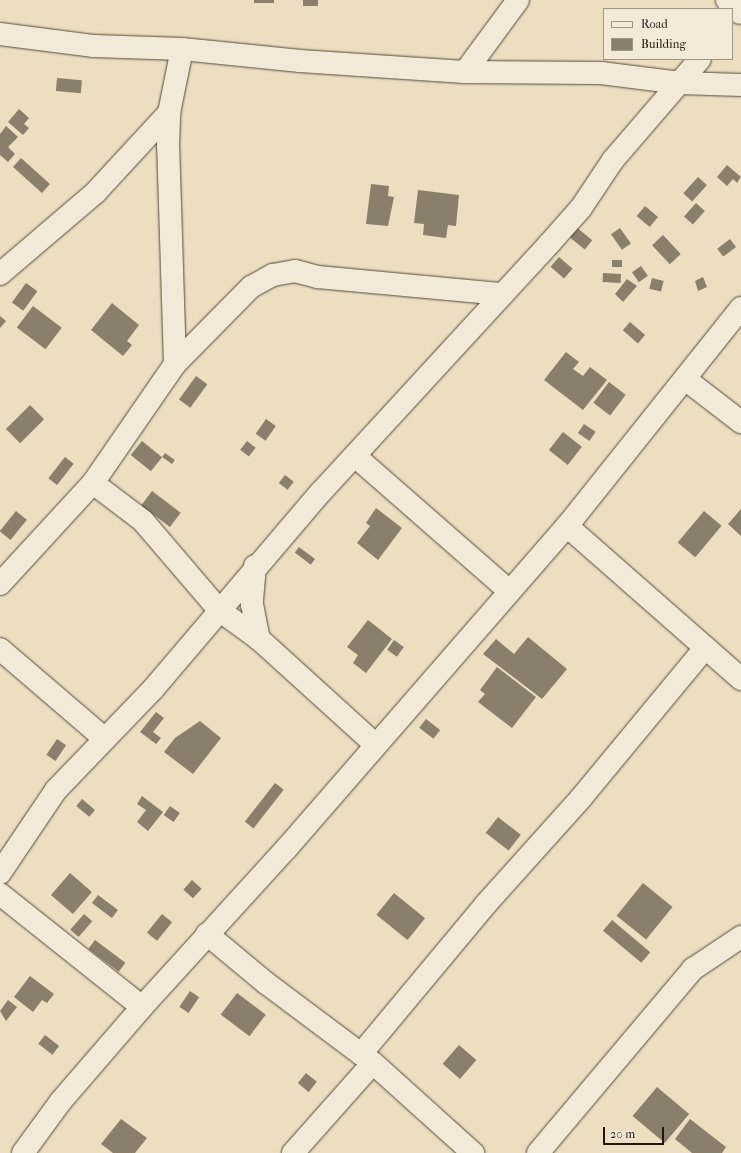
<!DOCTYPE html>
<style>
body{margin:0}
#map{position:relative;width:741px;height:1153px;overflow:hidden;background:#ebdec1;font-family:"IM FELL French Canon",serif}
div>[style]{position:absolute}
.building>*{inset:0;background:#8a7f6a;transform-origin:0 0}
.roads{filter:drop-shadow(0 0 1px #544a39) drop-shadow(0 0 1px #544a39)}
.minor>*{height:22px;margin:-11px;padding:0 11px;transform-origin:11px;border-radius:11px;background:#f2ead7}
.tertiary>*{height:22px;margin:-11px;padding:0 11px;transform-origin:11px;border-radius:11px;background:#f2ead7}
span{translate:-50% -50%;white-space:nowrap;text-align:center;line-height:1.15;-webkit-text-stroke:4px #f2ead7;paint-order:stroke}
.legend{position:absolute;left:603px;top:8px;width:130px;height:52px;box-sizing:border-box;background:#f2ead7;border:1px solid #9e9686;margin:0;padding:5px 7px;list-style:none;font-size:12px;color:#21180c}
.legend li{display:flex;align-items:center;gap:8px;height:20px}
.legend b{width:20px;border:1px solid #9e9686}
.scale{position:absolute;left:603px;top:1127px;width:61px;height:18px;box-sizing:border-box;border:2px solid #21180c;border-top:0;padding-left:5px;font-size:12px;line-height:14px;white-space:nowrap;color:#21180c;-webkit-text-stroke:3px #f2ead7;paint-order:stroke}
</style>
<div id="map">
<div class="building">
<div style="left:254px;top:0;width:20px;height:3px"></div>
<div style="left:303px;top:0;width:15px;height:6px"></div>
<div style="left:57px;top:78px;width:25px;height:13px;rotate:5deg"></div>
<div style="clip-path:polygon(19px 109px,29px 118px,24px 124px,29px 128px,23px 135px,8px 122px)"></div>
<div style="clip-path:polygon(6px 126px,18px 137px,8px 147px,15px 154px,8px 162px,0 155px,0 134px)"></div>
<div style="left:21px;top:158px;width:39px;height:12px;rotate:42deg"></div>
<div style="clip-path:polygon(727px 165px,741px 177px,737px 183px,733px 179px,727px 186px,717px 177px)"></div>
<div style="left:698px;top:177px;width:12px;height:22px;rotate:42deg"></div>
<div style="clip-path:polygon(371px 184px,389px 186px,388px 196px,394px 197px,388px 226px,366px 224px)"></div>
<div style="clip-path:polygon(418px 190px,459px 195px,456px 226px,448px 225px,446px 238px,423px 235px,424px 224px,414px 223px)"></div>
<div style="left:696px;top:203px;width:12px;height:18px;rotate:42deg"></div>
<div style="left:645px;top:206px;width:17px;height:13px;rotate:40deg"></div>
<div style="left:576px;top:227px;width:21px;height:12px;rotate:39deg"></div>
<div style="left:620px;top:228px;width:19px;height:11px;rotate:55deg"></div>
<div style="left:663px;top:235px;width:26px;height:15px;rotate:47deg"></div>
<div style="left:730px;top:239px;width:10px;height:16px;rotate:53deg"></div>
<div style="left:559px;top:257px;width:18px;height:13px;rotate:41deg"></div>
<div style="left:612px;top:260px;width:10px;height:7px"></div>
<div style="left:641px;top:266px;width:12px;height:11px;rotate:55deg"></div>
<div style="left:603px;top:273px;width:18px;height:9px;rotate:3deg"></div>
<div style="clip-path:polygon(703px 277px,707px 287px,698px 291px,695px 281px)"></div>
<div style="left:652px;top:278px;width:12px;height:11px;rotate:14deg"></div>
<div style="clip-path:polygon(627px 279px,637px 286px,623px 302px,615px 294px)"></div>
<div style="left:26px;top:283px;width:14px;height:24px;rotate:36deg"></div>
<div style="clip-path:polygon(112px 303px,139px 325px,127px 341px,132px 345px,123px 356px,91px 330px)"></div>
<div style="left:33px;top:306px;width:36px;height:27px;rotate:37deg"></div>
<div style="clip-path:polygon(0 316px,6px 321px,0 328px)"></div>
<div style="left:630px;top:322px;width:20px;height:11px;rotate:41deg"></div>
<div style="clip-path:polygon(566px 352px,579px 362px,573px 369px,583px 376px,590px 367px,607px 380px,583px 410px,544px 380px)"></div>
<div style="left:196px;top:376px;width:14px;height:29px;rotate:36deg"></div>
<div style="left:609px;top:382px;width:21px;height:26px;rotate:37deg"></div>
<div style="left:30px;top:405px;width:20px;height:34px;rotate:45deg"></div>
<div style="left:266px;top:419px;width:12px;height:18px;rotate:35deg"></div>
<div style="left:584px;top:424px;width:14px;height:11px;rotate:34deg"></div>
<div style="left:563px;top:432px;width:24px;height:23px;rotate:38deg"></div>
<div style="left:142px;top:441px;width:26px;height:18px;rotate:39deg"></div>
<div style="left:247px;top:441px;width:11px;height:11px;rotate:38deg"></div>
<div style="left:165px;top:453px;width:12px;height:5px;rotate:35deg"></div>
<div style="left:65px;top:457px;width:11px;height:27px;rotate:38deg"></div>
<div style="left:285px;top:475px;width:11px;height:10px;rotate:38deg"></div>
<div style="left:152px;top:491px;width:36px;height:18px;rotate:37deg"></div>
<div style="clip-path:polygon(376px 508px,402px 528px,378px 560px,357px 543px,370px 526px,366px 523px)"></div>
<div style="clip-path:polygon(741px 509px,741px 536px,728px 524px)"></div>
<div style="left:16px;top:511px;width:14px;height:26px;rotate:39deg"></div>
<div style="left:704px;top:511px;width:23px;height:41px;rotate:40deg"></div>
<div style="left:299px;top:547px;width:20px;height:7px;rotate:37deg"></div>
<div style="clip-path:polygon(368px 620px,392px 639px,366px 673px,353px 663px,358px 655px,347px 647px)"></div>
<div style="clip-path:polygon(528px 637px,567px 669px,542px 699px,483px 654px,496px 639px,514px 654px)"></div>
<div style="left:394px;top:640px;width:12px;height:12px;rotate:35deg"></div>
<div style="clip-path:polygon(497px 667px,536px 697px,512px 728px,478px 702px,485px 694px,480px 690px)"></div>
<div style="clip-path:polygon(156px 712px,164px 718px,153px 732px,161px 738px,156px 744px,140px 732px)"></div>
<div style="left:426px;top:719px;width:18px;height:11px;rotate:38deg"></div>
<div style="clip-path:polygon(200px 721px,221px 738px,193px 774px,164px 752px,175px 738px)"></div>
<div style="left:57px;top:739px;width:11px;height:19px;rotate:34deg"></div>
<div style="left:275px;top:783px;width:11px;height:49px;rotate:38deg"></div>
<div style="clip-path:polygon(142px 796px,163px 812px,148px 831px,137px 822px,146px 810px,137px 804px)"></div>
<div style="left:82px;top:799px;width:17px;height:9px;rotate:40deg"></div>
<div style="left:170px;top:806px;width:12px;height:11px;rotate:35deg"></div>
<div style="left:498px;top:817px;width:29px;height:20px;rotate:38deg"></div>
<div style="left:70px;top:873px;width:29px;height:29px;rotate:41deg"></div>
<div style="left:192px;top:880px;width:13px;height:13px;rotate:42deg"></div>
<div style="left:643px;top:883px;width:38px;height:42px;rotate:39deg"></div>
<div style="left:394px;top:893px;width:40px;height:28px;rotate:39deg"></div>
<div style="left:98px;top:895px;width:25px;height:10px;rotate:37deg"></div>
<div style="left:84px;top:914px;width:11px;height:21px;rotate:41deg"></div>
<div style="left:162px;top:914px;width:13px;height:24px;rotate:39deg"></div>
<div style="left:612px;top:920px;width:50px;height:14px;rotate:40deg"></div>
<div style="left:95px;top:940px;width:38px;height:11px;rotate:37deg"></div>
<div style="clip-path:polygon(30px 976px,54px 994px,47px 1003px,42px 1000px,33px 1012px,14px 997px)"></div>
<div style="left:190px;top:991px;width:11px;height:19px;rotate:34deg"></div>
<div style="left:237px;top:993px;width:36px;height:27px;rotate:37deg"></div>
<div style="clip-path:polygon(8px 1000px,17px 1007px,6px 1021px,0 1011px)"></div>
<div style="left:45px;top:1035px;width:18px;height:11px;rotate:38deg"></div>
<div style="left:459px;top:1045px;width:23px;height:25px;rotate:41deg"></div>
<div style="left:306px;top:1073px;width:14px;height:13px;rotate:39deg"></div>
<div style="left:657px;top:1087px;width:42px;height:38px;rotate:40deg"></div>
<div style="clip-path:polygon(121px 1119px,147px 1138px,135px 1153px,113px 1153px,101px 1144px)"></div>
<div style="clip-path:polygon(690px 1119px,726px 1147px,722px 1153px,692px 1153px,675px 1139px)"></div>
</div>
<div class="roads">
<div class="minor">
<div style="left:727px;top:0;width:18px;rotate:45deg"></div>
<div style="left:465px;top:72px;width:89px;rotate:-53.6deg"></div>
<div style="left:0;top:274px;width:126px;rotate:-40.5deg"></div>
<div style="left:96px;top:192px;width:108px;rotate:-47.3deg"></div>
<div style="left:175px;top:364px;width:217px;rotate:-91.8deg"></div>
<div style="left:168px;top:147px;width:34px;rotate:-88deg"></div>
<div style="left:169px;top:113px;width:65px;rotate:-78.5deg"></div>
<div style="left:685px;top:379px;width:71px;rotate:37.5deg"></div>
<div style="left:355px;top:456px;width:205px;rotate:41.2deg"></div>
<div style="left:93px;top:483px;width:63px;rotate:37.2deg"></div>
<div style="left:143px;top:521px;width:117px;rotate:49.5deg"></div>
<div style="left:219px;top:610px;width:49px;rotate:35.9deg"></div>
<div style="left:259px;top:639px;width:156px;rotate:42.2deg"></div>
<div style="left:567px;top:526px;width:232px;rotate:41.3deg"></div>
<div style="left:255px;top:566px;width:38px;rotate:95deg"></div>
<div style="left:252px;top:604px;width:36px;rotate:79deg"></div>
<div style="left:0;top:584px;width:137px;rotate:-47.4deg"></div>
<div style="left:93px;top:483px;width:145px;rotate:-55.4deg"></div>
<div style="left:175px;top:364px;width:108px;rotate:-45.4deg"></div>
<div style="left:251px;top:287px;width:25px;rotate:-29deg"></div>
<div style="left:273px;top:275px;width:22px;rotate:-10deg"></div>
<div style="left:295px;top:271px;width:24px;rotate:15deg"></div>
<div style="left:318px;top:277px;width:185px;rotate:5.3deg"></div>
<div style="left:0;top:649px;width:138px;rotate:40.6deg"></div>
<div style="left:0;top:873px;width:100px;rotate:-56deg"></div>
<div style="left:56px;top:790px;width:141px;rotate:-46.1deg"></div>
<div style="left:154px;top:688px;width:257px;rotate:-49.6deg"></div>
<div style="left:321px;top:492px;width:337px;rotate:-47.4deg"></div>
<div style="left:549px;top:244px;width:48px;rotate:-48.4deg"></div>
<div style="left:581px;top:208px;width:58px;rotate:-56.3deg"></div>
<div style="left:613px;top:160px;width:133px;rotate:-49.3deg"></div>
<div style="left:0;top:894px;width:181px;rotate:38.5deg"></div>
<div style="left:207px;top:934px;width:77px;rotate:39.7deg"></div>
<div style="left:266px;top:983px;width:134px;rotate:36.8deg"></div>
<div style="left:373px;top:1063px;width:135px;rotate:42deg"></div>
<div style="left:361px;top:1054px;width:195px;rotate:-50.2deg"></div>
<div style="left:486px;top:904px;width:142px;rotate:-48.1deg"></div>
<div style="left:581px;top:798px;width:195px;rotate:-50.4deg"></div>
<div style="left:293px;top:1153px;width:120px;rotate:-48.4deg"></div>
<div style="left:538px;top:1153px;width:241px;rotate:-49.9deg"></div>
<div style="left:693px;top:969px;width:58px;rotate:-33.7deg"></div>
</div>
<div class="tertiary">
<div style="left:0;top:34px;width:95px;rotate:7.3deg"></div>
<div style="left:94px;top:46px;width:88px;rotate:2deg"></div>
<div style="left:182px;top:49px;width:119px;rotate:5.8deg"></div>
<div style="left:300px;top:61px;width:165px;rotate:3.8deg"></div>
<div style="left:465px;top:72px;width:136px;rotate:0.4deg"></div>
<div style="left:601px;top:73px;width:80px;rotate:7.2deg"></div>
<div style="left:680px;top:83px;width:61px;rotate:1.9deg"></div>
<div style="left:23px;top:1153px;width:64px;rotate:-53.8deg"></div>
<div style="left:61px;top:1101px;width:124px;rotate:-49.2deg"></div>
<div style="left:142px;top:1007px;width:214px;rotate:-47.7deg"></div>
<div style="left:286px;top:849px;width:428px;rotate:-49deg"></div>
<div style="left:567px;top:526px;width:279px;rotate:-51.4deg"></div>
</div>
</div>
<ul class="legend">
<li><b style="height:5px;background:#f2ead7"></b>Road</li>
<li><b style="height:11px;background:#8a7f6a"></b>Building</li>
</ul>
<div class="scale">20 m</div>
</div>
